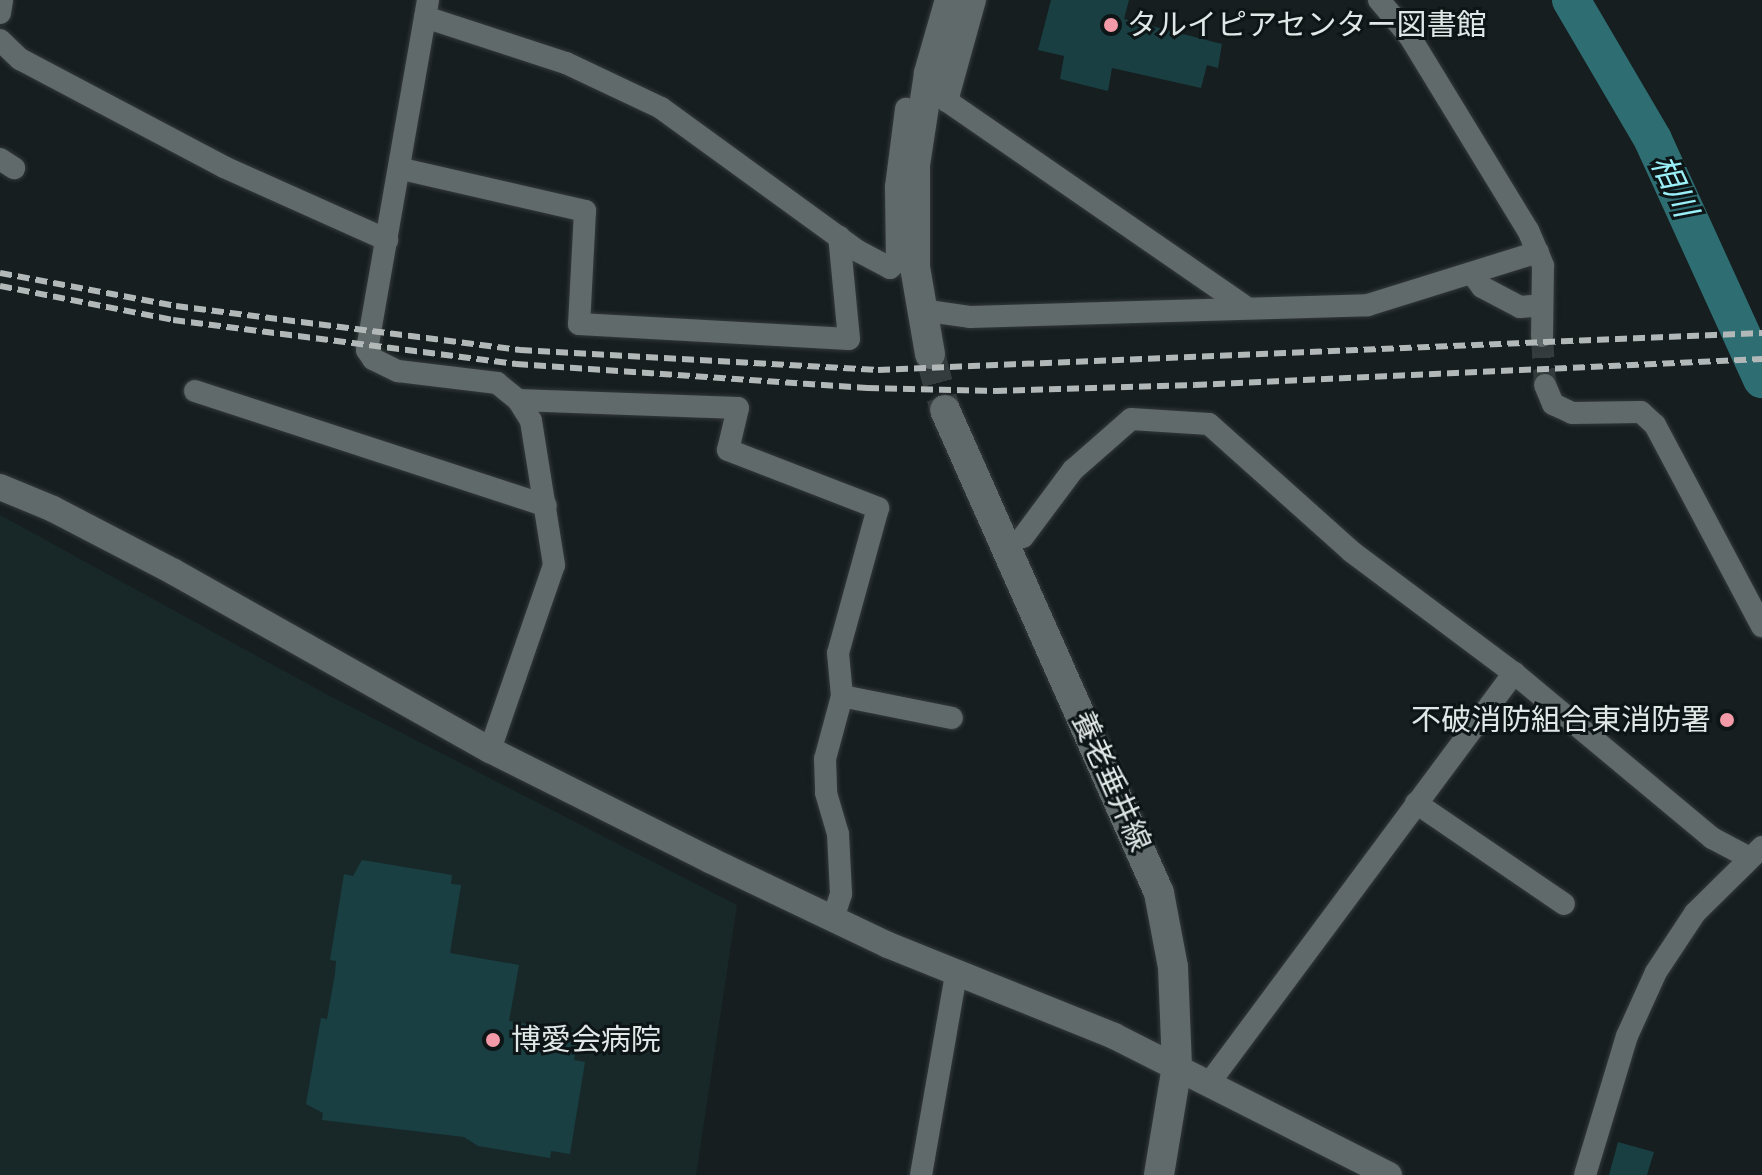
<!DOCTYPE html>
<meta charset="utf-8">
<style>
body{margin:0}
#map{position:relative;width:1762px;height:1175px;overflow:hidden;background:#161e1f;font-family:Figtree,"Noto Sans JP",sans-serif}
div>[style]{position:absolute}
.built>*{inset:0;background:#182829}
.river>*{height:38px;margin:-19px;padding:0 19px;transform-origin:19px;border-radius:19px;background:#2e6e73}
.building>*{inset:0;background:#193f42}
.minor-tunnel>*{height:22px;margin-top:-11px;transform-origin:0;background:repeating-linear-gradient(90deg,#343c3d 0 22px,transparent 0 33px)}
.secondary-tunnel>*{height:30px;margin-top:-15px;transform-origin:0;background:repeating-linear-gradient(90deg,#343c3d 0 30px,transparent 0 45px)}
.roads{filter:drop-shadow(0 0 2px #34393a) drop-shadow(0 0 2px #34393a)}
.minor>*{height:22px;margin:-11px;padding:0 11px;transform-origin:11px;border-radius:11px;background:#606a6a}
.tertiary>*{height:26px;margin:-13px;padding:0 13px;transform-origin:13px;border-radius:13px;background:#606a6a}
.secondary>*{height:30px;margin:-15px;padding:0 15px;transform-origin:15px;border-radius:15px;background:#606a6a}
.rail>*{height:6px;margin-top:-3px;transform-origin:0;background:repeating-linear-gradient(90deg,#b2b7b8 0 12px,transparent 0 18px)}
.dots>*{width:22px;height:22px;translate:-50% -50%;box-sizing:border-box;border:4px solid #0d1516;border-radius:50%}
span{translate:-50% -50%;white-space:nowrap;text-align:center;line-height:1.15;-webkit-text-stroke:6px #0d1516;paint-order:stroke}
.poi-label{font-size:30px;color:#e1e6e6}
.left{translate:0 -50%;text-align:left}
.right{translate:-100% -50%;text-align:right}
.street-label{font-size:30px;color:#e1e6e6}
.water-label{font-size:32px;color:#9bf0f8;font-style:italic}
</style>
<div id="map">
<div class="built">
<div style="clip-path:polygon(0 515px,326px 694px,737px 905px,696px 1175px,0 1175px)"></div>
</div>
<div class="river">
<div style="left:1571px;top:0;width:162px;rotate:59.6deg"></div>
<div style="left:1653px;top:140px;width:263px;rotate:65.5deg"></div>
</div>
<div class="building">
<div style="clip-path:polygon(1051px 0,1129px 0,1124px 19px,1222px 44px,1218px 68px,1207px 65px,1201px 88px,1112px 68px,1108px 91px,1060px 79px,1064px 56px,1038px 50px)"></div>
<div style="clip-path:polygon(362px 860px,452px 875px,451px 884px,461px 885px,450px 953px,519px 965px,509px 1021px,579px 1032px,574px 1060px,585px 1062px,570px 1154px,551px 1151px,550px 1158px,478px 1146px,464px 1137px,322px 1120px,323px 1113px,306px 1104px,321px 1018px,327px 1019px,335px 974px,336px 961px,330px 960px,344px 874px,353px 876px)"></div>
<div style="clip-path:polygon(1618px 1142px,1654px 1152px,1647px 1175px,1609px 1175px)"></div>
</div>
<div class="minor-tunnel">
<div style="left:1542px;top:336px;width:49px;rotate:86.5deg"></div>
</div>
<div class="secondary-tunnel">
<div style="left:930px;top:354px;width:58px;rotate:75deg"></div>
</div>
<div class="roads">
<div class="minor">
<div style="left:428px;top:0;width:355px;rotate:99.9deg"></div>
<div style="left:367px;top:350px;width:11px;rotate:56deg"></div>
<div style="left:373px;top:359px;width:28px;rotate:26deg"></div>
<div style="left:398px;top:371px;width:100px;rotate:6.9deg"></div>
<div style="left:497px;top:383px;width:27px;rotate:39deg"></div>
<div style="left:518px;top:400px;width:25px;rotate:58deg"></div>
<div style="left:531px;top:421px;width:146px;rotate:80.9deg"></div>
<div style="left:554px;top:565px;width:196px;rotate:109.1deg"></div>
<div style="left:975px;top:0;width:105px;rotate:105.5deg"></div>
<div style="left:947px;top:101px;width:363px;rotate:34.6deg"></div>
<div style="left:1379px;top:0;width:48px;rotate:50deg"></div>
<div style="left:1410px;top:37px;width:226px;rotate:58.6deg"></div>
<div style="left:1528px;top:230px;width:39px;rotate:67deg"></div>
<div style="left:1543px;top:266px;width:70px;rotate:90.8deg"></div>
<div style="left:0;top:13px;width:13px;rotate:-81deg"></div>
<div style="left:425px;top:17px;width:148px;rotate:18.1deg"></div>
<div style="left:566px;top:63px;width:105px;rotate:25.3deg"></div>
<div style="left:661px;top:108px;width:243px;rotate:36deg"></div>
<div style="left:858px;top:251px;width:36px;rotate:28deg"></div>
<div style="left:890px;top:268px;width:10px;rotate:-45deg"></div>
<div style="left:897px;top:261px;width:74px;rotate:-90.8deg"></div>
<div style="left:896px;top:187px;width:79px;rotate:-82.7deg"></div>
<div style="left:0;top:40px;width:28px;rotate:44deg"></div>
<div style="left:20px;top:59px;width:231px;rotate:27.9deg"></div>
<div style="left:224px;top:167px;width:179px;rotate:24.1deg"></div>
<div style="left:0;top:159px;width:17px;rotate:33deg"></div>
<div style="left:402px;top:169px;width:188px;rotate:12.9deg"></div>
<div style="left:585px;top:211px;width:113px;rotate:93deg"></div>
<div style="left:579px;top:324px;width:270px;rotate:3.2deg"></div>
<div style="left:849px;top:339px;width:103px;rotate:-95.5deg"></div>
<div style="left:1473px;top:275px;width:15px;rotate:53deg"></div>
<div style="left:1482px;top:287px;width:43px;rotate:27.8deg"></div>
<div style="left:1520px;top:307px;width:21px;rotate:-5deg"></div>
<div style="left:921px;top:310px;width:49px;rotate:8.1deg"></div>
<div style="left:970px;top:317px;width:398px;rotate:-1.7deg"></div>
<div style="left:1368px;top:305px;width:178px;rotate:-17.3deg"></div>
<div style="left:1545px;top:385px;width:21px;rotate:67deg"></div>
<div style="left:1553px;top:404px;width:21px;rotate:25deg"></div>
<div style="left:1572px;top:413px;width:69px;rotate:-0.8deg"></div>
<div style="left:1641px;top:412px;width:19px;rotate:43deg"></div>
<div style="left:1655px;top:425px;width:228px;rotate:62deg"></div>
<div style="left:195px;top:391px;width:369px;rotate:18.1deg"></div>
<div style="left:518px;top:400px;width:220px;rotate:2.1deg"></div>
<div style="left:738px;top:408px;width:43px;rotate:103.4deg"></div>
<div style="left:728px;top:450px;width:161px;rotate:21.1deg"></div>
<div style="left:878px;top:508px;width:150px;rotate:105.4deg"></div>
<div style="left:838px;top:653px;width:43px;rotate:84.7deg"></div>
<div style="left:842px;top:696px;width:65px;rotate:105.1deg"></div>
<div style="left:825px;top:759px;width:34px;rotate:88deg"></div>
<div style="left:826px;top:793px;width:43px;rotate:73.7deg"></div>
<div style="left:838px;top:834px;width:60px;rotate:87.1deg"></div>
<div style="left:841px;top:894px;width:25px;rotate:108deg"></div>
<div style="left:1023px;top:537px;width:84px;rotate:-53.3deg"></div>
<div style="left:1073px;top:470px;width:77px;rotate:-41.3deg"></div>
<div style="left:1131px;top:419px;width:78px;rotate:3.7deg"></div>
<div style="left:1209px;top:424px;width:192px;rotate:41.8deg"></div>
<div style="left:1352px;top:552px;width:202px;rotate:36.8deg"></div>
<div style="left:842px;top:696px;width:112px;rotate:11.3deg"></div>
<div style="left:1416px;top:803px;width:179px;rotate:34.3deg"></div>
<div style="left:1210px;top:1082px;width:510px;rotate:-53.38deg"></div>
<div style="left:1514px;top:673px;width:258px;rotate:39.8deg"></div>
<div style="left:1712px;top:838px;width:41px;rotate:27.8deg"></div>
<div style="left:921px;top:1175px;width:204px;rotate:-80.1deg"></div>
<div style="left:1585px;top:1175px;width:145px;rotate:-73.2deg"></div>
<div style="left:1627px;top:1036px;width:70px;rotate:-65.6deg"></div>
<div style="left:1656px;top:972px;width:71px;rotate:-56.5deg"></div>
<div style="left:1695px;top:913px;width:94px;rotate:-44.6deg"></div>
</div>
<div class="tertiary">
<div style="left:0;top:487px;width:57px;rotate:22.5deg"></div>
<div style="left:53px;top:509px;width:136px;rotate:27.5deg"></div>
<div style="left:174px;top:572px;width:363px;rotate:29.4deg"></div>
<div style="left:490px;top:750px;width:246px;rotate:26.6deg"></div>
<div style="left:710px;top:860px;width:197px;rotate:25.5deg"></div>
<div style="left:888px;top:945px;width:244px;rotate:21.9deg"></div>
<div style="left:1114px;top:1036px;width:308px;rotate:26.8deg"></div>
</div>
<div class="secondary">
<div style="left:930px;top:354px;width:88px;rotate:-99.8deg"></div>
<div style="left:915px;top:267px;width:102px;rotate:-90deg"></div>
<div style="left:915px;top:165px;width:93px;rotate:-81.3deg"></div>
<div style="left:929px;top:73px;width:76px;rotate:-74deg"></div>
<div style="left:945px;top:410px;width:528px;rotate:66.1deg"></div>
<div style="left:1159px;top:893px;width:75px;rotate:79.3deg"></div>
<div style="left:1173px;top:967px;width:99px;rotate:87.7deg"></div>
<div style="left:1177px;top:1066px;width:110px;rotate:99.4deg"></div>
</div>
</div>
<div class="rail">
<div style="left:0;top:273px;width:179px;rotate:10.6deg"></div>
<div style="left:176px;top:306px;width:347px;rotate:7.3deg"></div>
<div style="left:520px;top:350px;width:359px;rotate:3.2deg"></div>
<div style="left:878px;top:370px;width:885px;rotate:-2.4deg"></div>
<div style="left:0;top:286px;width:176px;rotate:11.1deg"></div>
<div style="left:173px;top:320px;width:346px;rotate:7.3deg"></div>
<div style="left:516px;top:364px;width:352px;rotate:3.9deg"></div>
<div style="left:867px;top:388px;width:128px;rotate:1.3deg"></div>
<div style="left:995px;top:391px;width:200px;rotate:-1.7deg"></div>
<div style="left:1195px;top:385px;width:568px;rotate:-2.63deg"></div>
</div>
<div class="dots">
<div style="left:1111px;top:25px;background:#f39aa8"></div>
<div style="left:1727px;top:720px;background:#f39aa8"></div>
<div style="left:493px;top:1040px;background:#f39aa8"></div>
</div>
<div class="poi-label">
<span class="left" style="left:1127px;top:25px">タルイピアセンター図書館</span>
<span class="right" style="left:1711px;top:720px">不破消防組合東消防署</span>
<span class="left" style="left:511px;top:1040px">博愛会病院</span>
</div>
<div class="street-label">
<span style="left:1111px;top:781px;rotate:66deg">養老垂井線</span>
</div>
<div class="water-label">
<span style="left:1674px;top:186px;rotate:65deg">相川</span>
</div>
</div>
